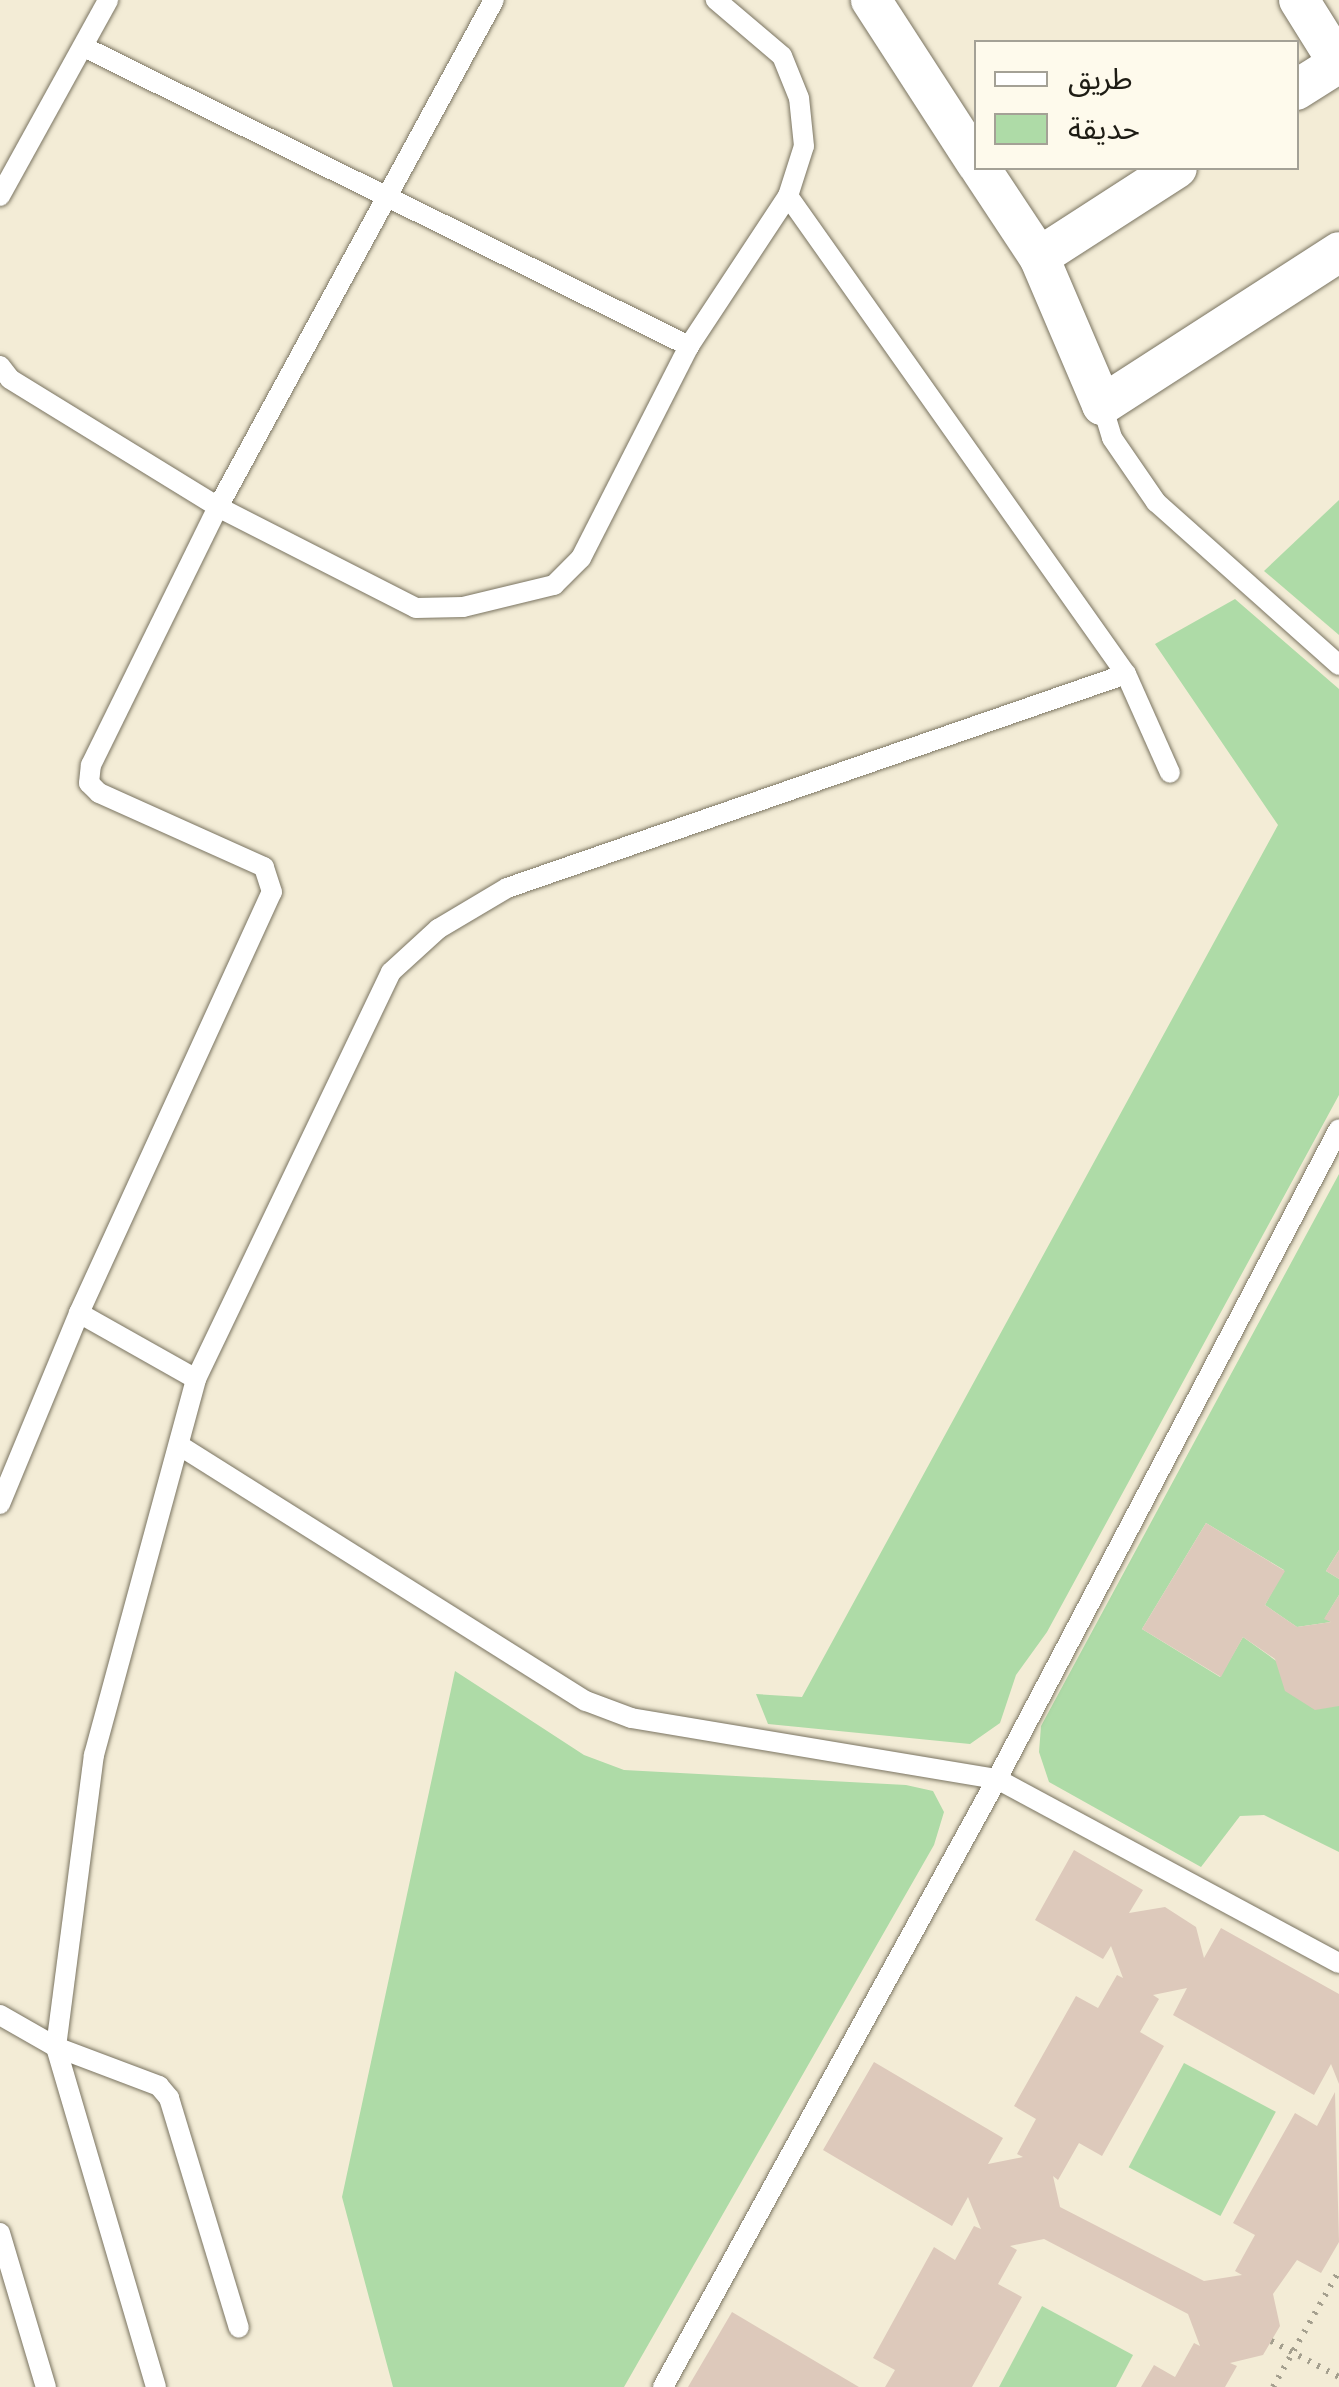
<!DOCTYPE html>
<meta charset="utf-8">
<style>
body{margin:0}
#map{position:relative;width:1339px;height:2387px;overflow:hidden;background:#f3ecd6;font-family:"Noto Sans","Noto Sans Arabic",sans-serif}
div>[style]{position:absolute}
.green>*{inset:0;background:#aedba7;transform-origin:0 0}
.building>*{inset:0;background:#ddc9bb}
.path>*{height:6px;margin-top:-3px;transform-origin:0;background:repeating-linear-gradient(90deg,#a49f8e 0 2.5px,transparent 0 10.5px)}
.roads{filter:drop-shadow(0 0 2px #7a7461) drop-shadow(0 0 2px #7a7461)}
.lane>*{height:20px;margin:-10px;padding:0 10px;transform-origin:10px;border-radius:10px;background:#fff}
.street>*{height:40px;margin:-20px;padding:0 20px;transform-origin:20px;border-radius:20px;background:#fff}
span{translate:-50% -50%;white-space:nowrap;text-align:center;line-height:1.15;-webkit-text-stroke:8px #fefaec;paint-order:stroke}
.legend{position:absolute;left:974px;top:40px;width:325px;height:130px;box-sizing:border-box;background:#fefaec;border:2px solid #a4a196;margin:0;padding:12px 18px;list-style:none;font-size:30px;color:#1e1c14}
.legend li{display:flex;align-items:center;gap:20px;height:50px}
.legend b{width:50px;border:2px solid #a4a196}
</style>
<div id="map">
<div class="green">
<div style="clip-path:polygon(1339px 500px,1339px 635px,1264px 571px)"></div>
<div style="clip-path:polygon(1235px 599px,1339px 689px,1339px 1095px,1047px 1632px,1016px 1675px,1000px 1723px,970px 1744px,768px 1724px,756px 1694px,802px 1697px,1278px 825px,1155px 644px)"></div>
<div style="clip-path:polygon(1339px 1174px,1339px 1550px,1326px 1571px,1339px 1579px,1339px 1595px,1325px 1618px,1331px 1622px,1297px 1627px,1265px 1605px,1284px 1570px,1206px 1523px,1142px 1629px,1220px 1677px,1243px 1637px,1339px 1706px,1339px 1852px,1264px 1815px,1240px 1816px,1201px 1867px,1049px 1782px,1039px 1752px,1041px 1726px)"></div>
<div style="clip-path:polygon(455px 1671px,584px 1755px,624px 1770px,906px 1785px,933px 1791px,944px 1812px,934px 1845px,624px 2387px,393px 2387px,342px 2197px)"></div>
<div style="left:1184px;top:2063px;width:104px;height:118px;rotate:28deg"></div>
<div style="clip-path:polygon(1042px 2306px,1133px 2355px,1116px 2387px,999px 2387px)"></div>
</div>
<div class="building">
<div style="clip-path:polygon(1206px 1523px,1285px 1571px,1265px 1605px,1297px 1627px,1331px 1622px,1324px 1619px,1339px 1595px,1339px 1706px,1315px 1710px,1285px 1691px,1275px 1659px,1243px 1637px,1221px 1677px,1142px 1629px)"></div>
<div style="clip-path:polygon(1339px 1550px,1339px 1579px,1326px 1571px)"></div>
<div style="clip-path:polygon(1074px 1850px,1143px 1890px,1129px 1913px,1165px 1907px,1196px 1927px,1204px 1958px,1221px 1928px,1339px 1994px,1339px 2084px,1331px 2064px,1314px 2095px,1173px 2015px,1187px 1988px,1153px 1995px,1159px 1999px,1140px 2032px,1164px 2046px,1102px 2156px,1079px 2143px,1058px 2180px,1053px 2176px,1060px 2207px,1204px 2281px,1242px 2275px,1235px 2271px,1255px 2235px,1233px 2223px,1295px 2113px,1317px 2126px,1335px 2092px,1339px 2242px,1321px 2273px,1297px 2260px,1273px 2294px,1280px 2326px,1263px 2355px,1230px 2363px,1237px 2366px,1225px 2387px,1141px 2387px,1154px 2365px,1175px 2377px,1194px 2343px,1200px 2346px,1188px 2314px,1044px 2239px,1010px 2246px,1017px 2250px,998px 2284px,1022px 2297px,972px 2387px,885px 2387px,895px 2370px,873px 2358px,934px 2247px,955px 2260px,974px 2226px,981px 2229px,968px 2197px,952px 2226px,823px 2150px,874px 2062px,1003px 2138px,988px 2164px,1023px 2157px,1017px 2154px,1036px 2119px,1014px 2106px,1076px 1996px,1098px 2008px,1117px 1975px,1123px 1978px,1111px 1946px,1103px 1959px,1035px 1920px)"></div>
<div style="clip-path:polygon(732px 2312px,859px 2387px,688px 2387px)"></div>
</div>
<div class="path">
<div style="left:1271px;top:2341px;width:77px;rotate:27.9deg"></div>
<div style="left:1273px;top:2387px;width:133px;rotate:-60.4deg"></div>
</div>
<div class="roads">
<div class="lane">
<div style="left:84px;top:47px;width:675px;rotate:26.3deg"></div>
<div style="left:0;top:196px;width:224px;rotate:-61.1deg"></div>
<div style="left:788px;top:196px;width:585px;rotate:54.74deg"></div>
<div style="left:1126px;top:674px;width:108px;rotate:66deg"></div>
<div style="left:0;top:366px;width:16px;rotate:52deg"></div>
<div style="left:10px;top:379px;width:244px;rotate:31.6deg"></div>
<div style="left:218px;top:507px;width:222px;rotate:27deg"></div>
<div style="left:416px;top:608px;width:47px;rotate:-1.2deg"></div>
<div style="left:463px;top:607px;width:94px;rotate:-13.6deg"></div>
<div style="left:554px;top:585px;width:38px;rotate:-45deg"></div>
<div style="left:581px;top:558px;width:238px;rotate:-63deg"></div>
<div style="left:689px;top:346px;width:180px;rotate:-56.6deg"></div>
<div style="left:788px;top:196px;width:52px;rotate:-72.3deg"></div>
<div style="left:804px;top:146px;width:48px;rotate:-95.9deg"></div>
<div style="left:799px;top:98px;width:45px;rotate:-112deg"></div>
<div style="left:782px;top:56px;width:87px;rotate:-139.7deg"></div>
<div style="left:1102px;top:405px;width:34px;rotate:73deg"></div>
<div style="left:1112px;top:438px;width:78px;rotate:55.5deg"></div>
<div style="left:1156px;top:502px;width:245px;rotate:41.7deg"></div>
<div style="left:79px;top:1313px;width:134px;rotate:29.4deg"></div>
<div style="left:182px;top:1447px;width:477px;rotate:32.2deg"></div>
<div style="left:586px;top:1701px;width:48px;rotate:20.7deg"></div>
<div style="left:631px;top:1718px;width:371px;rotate:9.5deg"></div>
<div style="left:997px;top:1779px;width:388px;rotate:28.3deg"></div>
<div style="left:0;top:1504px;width:207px;rotate:-67.5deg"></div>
<div style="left:79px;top:1313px;width:463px;rotate:-65.4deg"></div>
<div style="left:272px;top:892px;width:26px;rotate:-108deg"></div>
<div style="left:264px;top:867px;width:181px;rotate:-155.8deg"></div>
<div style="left:99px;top:793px;width:14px;rotate:-135deg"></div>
<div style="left:89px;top:783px;width:18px;rotate:-84deg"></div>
<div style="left:91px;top:765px;width:288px;rotate:-63.8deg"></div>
<div style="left:218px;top:507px;width:577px;rotate:-61.44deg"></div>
<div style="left:0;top:2015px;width:64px;rotate:29.7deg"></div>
<div style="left:56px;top:2047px;width:110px;rotate:20.7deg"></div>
<div style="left:159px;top:2086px;width:16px;rotate:50deg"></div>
<div style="left:169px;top:2098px;width:240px;rotate:73.1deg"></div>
<div style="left:0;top:2233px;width:161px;rotate:73.4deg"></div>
<div style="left:156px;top:2387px;width:354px;rotate:-106.4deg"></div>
<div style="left:56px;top:2047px;width:294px;rotate:-82.6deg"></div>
<div style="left:94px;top:1755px;width:390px;rotate:-74.8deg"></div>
<div style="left:196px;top:1379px;width:451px;rotate:-64.4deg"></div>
<div style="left:391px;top:972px;width:64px;rotate:-42.5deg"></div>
<div style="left:438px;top:929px;width:80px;rotate:-30.7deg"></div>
<div style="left:507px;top:888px;width:655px;rotate:-19.07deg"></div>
<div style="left:663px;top:2387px;width:694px;rotate:-61.22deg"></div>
<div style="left:997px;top:1779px;width:734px;rotate:-62.25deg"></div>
</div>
<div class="street">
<div style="left:871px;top:0;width:193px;rotate:57.1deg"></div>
<div style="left:1299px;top:0;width:75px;rotate:58deg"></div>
<div style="left:1296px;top:90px;width:51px;rotate:-32.1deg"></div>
<div style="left:980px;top:168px;width:107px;rotate:56.5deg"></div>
<div style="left:1039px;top:257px;width:161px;rotate:66.9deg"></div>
<div style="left:1102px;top:405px;width:282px;rotate:-32.8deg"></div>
<div style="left:1039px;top:257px;width:164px;rotate:-32.8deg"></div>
</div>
</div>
<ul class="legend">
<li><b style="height:12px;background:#fff"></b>طريق</li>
<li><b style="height:28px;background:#aedba7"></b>حديقة</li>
</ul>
</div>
